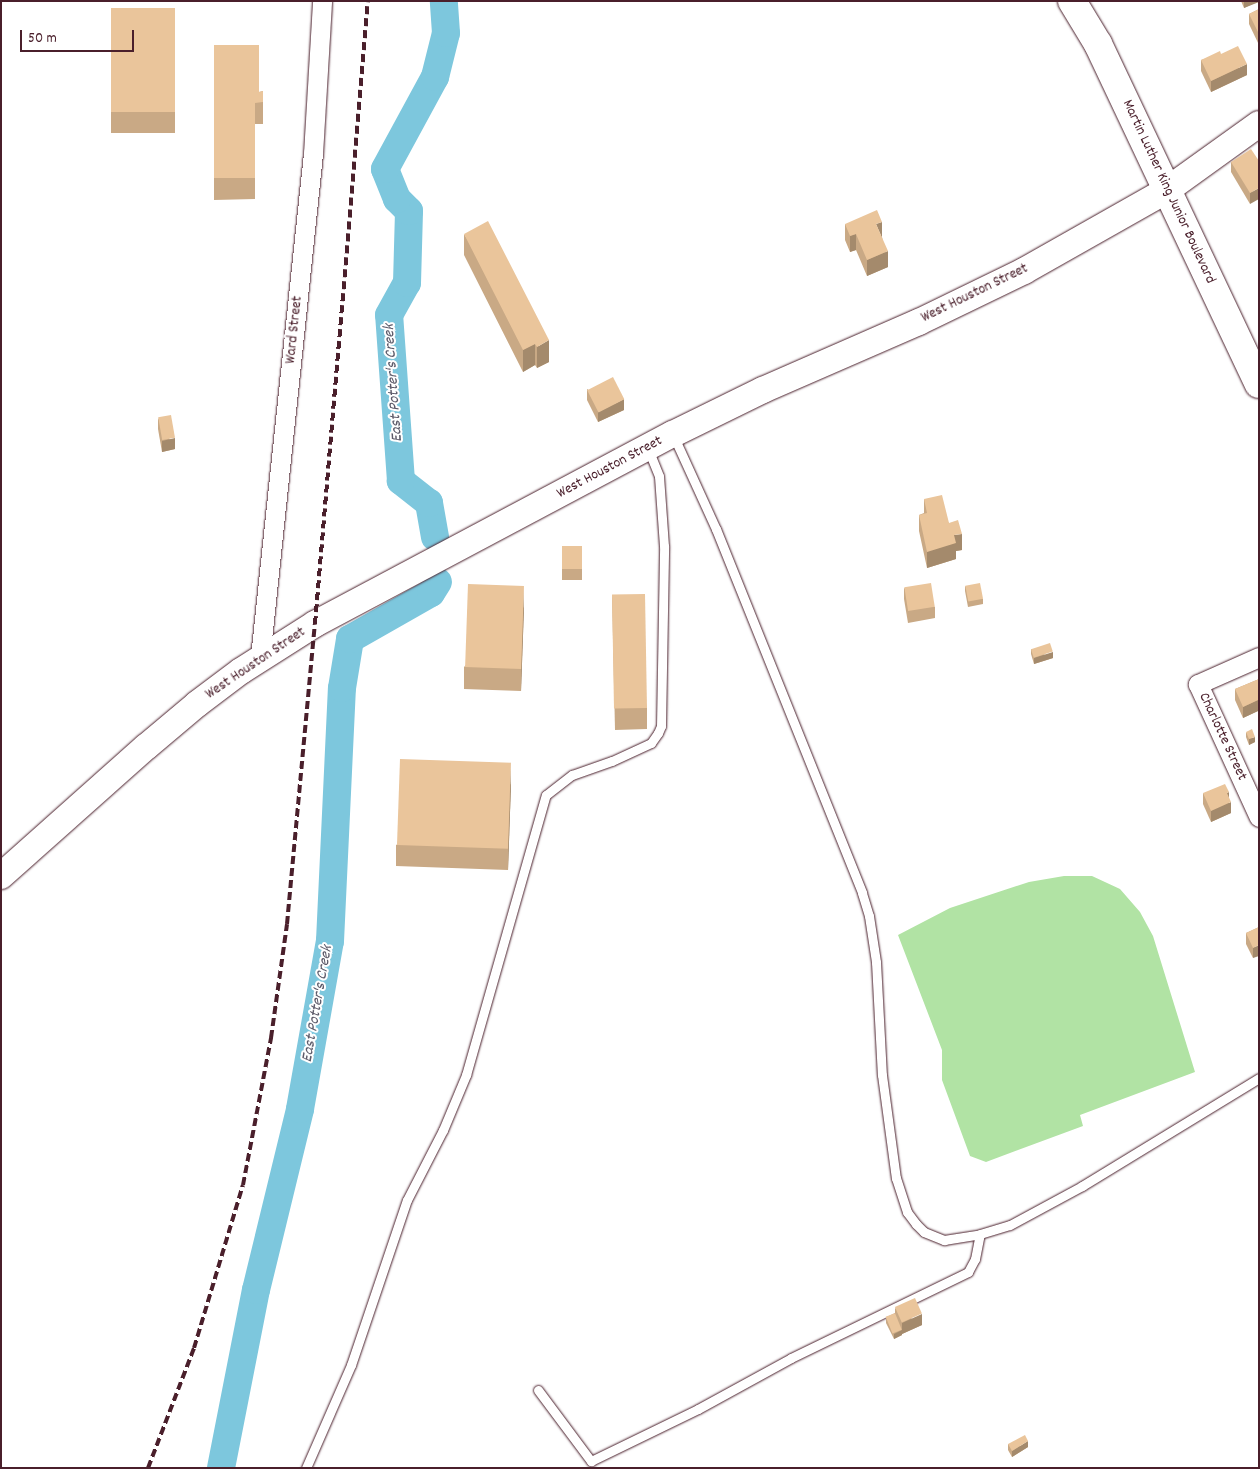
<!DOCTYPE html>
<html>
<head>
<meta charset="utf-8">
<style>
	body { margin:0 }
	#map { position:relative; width:1260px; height:1469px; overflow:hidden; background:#fff; font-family:Dekko,sans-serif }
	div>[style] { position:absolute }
	.green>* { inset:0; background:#b1e3a4 }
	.river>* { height:28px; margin:-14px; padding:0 14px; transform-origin:14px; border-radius:14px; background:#7dc7dd }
	.roads { filter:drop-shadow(0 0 1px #4a1f2b) drop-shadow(0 0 1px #4a1f2b) }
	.lane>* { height:9px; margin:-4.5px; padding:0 4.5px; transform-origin:4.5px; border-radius:4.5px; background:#fff }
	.street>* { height:19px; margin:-9.5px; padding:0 9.5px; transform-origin:9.5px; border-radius:9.5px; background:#fff }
	.secondary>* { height:26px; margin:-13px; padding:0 13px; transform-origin:13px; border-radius:13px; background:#fff }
	.primary>* { height:28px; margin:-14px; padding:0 14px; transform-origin:14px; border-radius:14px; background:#fff }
	.rail>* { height:4px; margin-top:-2px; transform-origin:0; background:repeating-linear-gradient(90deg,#4a1f2b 0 8px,transparent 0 12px) }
	.wall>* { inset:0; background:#c9a985; transform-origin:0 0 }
	.shaded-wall>* { inset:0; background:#a48a6c }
	.building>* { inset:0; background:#eac59b; transform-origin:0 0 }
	span { translate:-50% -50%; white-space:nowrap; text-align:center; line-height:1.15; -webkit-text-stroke:4px #fff; paint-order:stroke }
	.street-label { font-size:15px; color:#4a1f2b }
	.water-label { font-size:16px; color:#5c5a69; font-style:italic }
	.frame { position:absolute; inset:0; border:2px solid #4a1f2b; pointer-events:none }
	.scale { position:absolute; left:20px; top:30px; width:114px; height:22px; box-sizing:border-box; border:2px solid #4a1f2b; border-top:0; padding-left:6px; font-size:15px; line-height:18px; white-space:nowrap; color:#4a1f2b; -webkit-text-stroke:4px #fff; paint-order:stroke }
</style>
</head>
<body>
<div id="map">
	<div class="green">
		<i style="clip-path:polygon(1064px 876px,1092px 876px,1120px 889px,1140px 912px,1153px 936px,1195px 1072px,1080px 1115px,1083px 1126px,986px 1162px,970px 1156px,942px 1080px,942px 1050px,898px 935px,950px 908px,1029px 882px)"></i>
	</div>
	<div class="river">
		<i style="left:435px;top:537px;width:35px;rotate:-100deg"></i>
		<i style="left:429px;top:503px;width:36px;rotate:-142deg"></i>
		<i style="left:401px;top:481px;width:166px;rotate:-94.1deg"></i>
		<i style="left:389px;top:315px;width:37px;rotate:-61deg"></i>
		<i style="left:407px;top:283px;width:72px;rotate:-88.4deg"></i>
		<i style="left:409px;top:211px;width:17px;rotate:-135deg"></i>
		<i style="left:397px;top:199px;width:32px;rotate:-112deg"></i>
		<i style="left:385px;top:169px;width:105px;rotate:-61.5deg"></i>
		<i style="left:435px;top:77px;width:45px;rotate:-76deg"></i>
		<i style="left:446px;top:33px;width:32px;rotate:-94deg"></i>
		<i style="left:221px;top:1468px;width:181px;rotate:-78.9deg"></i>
		<i style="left:256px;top:1290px;width:186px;rotate:-76.3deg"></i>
		<i style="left:300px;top:1109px;width:171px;rotate:-79.9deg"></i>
		<i style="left:330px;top:941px;width:253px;rotate:-87.3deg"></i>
		<i style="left:342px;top:688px;width:50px;rotate:-80.7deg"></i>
		<i style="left:350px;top:639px;width:93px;rotate:-29.6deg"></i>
		<i style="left:431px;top:593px;width:13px;rotate:-58deg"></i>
	</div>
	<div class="roads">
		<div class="lane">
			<i style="left:674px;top:437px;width:101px;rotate:65.5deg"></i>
			<i style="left:716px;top:529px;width:392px;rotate:68.1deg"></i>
			<i style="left:862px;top:893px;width:24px;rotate:73deg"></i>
			<i style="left:869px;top:916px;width:47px;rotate:81.3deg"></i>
			<i style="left:876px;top:962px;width:113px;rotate:87deg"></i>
			<i style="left:882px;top:1075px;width:104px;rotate:82.3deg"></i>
			<i style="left:896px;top:1178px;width:36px;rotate:72deg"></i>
			<i style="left:907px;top:1212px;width:15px;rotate:53deg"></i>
			<i style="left:916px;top:1224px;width:11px;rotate:45deg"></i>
			<i style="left:924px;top:1232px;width:22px;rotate:22deg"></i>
			<i style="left:944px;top:1240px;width:36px;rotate:-9deg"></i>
			<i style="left:980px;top:1234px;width:31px;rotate:-17deg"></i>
			<i style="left:1010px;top:1225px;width:82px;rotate:-28.4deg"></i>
			<i style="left:1082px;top:1186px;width:207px;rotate:-31.4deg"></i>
			<i style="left:538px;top:1390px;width:89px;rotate:53.3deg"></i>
			<i style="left:591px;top:1461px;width:119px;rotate:-25.9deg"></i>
			<i style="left:698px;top:1409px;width:106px;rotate:-28.7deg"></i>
			<i style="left:791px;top:1358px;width:197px;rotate:-25.9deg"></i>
			<i style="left:968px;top:1272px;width:15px;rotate:-62deg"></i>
			<i style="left:975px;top:1259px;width:25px;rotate:-79deg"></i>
			<i style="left:306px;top:1468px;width:112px;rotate:-66.4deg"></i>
			<i style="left:351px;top:1365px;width:174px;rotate:-71.3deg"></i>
			<i style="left:407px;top:1200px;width:79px;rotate:-62.8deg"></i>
			<i style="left:443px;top:1130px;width:60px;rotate:-67.3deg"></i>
			<i style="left:466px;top:1075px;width:291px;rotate:-74.1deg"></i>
			<i style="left:546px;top:795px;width:33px;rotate:-38deg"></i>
			<i style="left:572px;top:775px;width:42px;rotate:-19.3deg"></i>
			<i style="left:612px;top:761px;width:43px;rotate:-24.8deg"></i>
			<i style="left:651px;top:743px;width:12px;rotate:-55deg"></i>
			<i style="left:658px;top:733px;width:8px;rotate:-67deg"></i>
			<i style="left:661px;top:726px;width:180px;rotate:-89deg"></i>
			<i style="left:664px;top:546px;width:70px;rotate:-94.1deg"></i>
			<i style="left:659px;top:476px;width:27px;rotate:-112deg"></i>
		</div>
		<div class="street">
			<i style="left:1259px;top:657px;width:67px;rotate:156.1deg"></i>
			<i style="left:1198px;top:684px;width:146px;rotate:65.4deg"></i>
			<i style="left:260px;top:658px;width:507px;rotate:-84deg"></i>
			<i style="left:313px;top:154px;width:153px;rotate:-86.6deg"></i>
		</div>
		<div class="secondary">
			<i style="left:1px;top:876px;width:194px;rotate:-41.7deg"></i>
			<i style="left:146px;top:747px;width:67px;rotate:-40.1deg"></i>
			<i style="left:197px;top:704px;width:55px;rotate:-36.9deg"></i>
			<i style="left:241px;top:671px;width:88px;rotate:-32.4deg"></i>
			<i style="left:315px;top:624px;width:405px;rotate:-28deg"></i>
			<i style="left:673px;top:434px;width:100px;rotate:-26.1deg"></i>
			<i style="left:763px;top:390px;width:170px;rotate:-23.6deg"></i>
			<i style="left:919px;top:322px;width:117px;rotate:-25.9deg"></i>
			<i style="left:1024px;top:271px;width:164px;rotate:-29.5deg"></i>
			<i style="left:1167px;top:190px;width:113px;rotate:-35.7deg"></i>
		</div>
		<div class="primary">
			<i style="left:1072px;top:1px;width:50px;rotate:58.8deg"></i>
			<i style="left:1098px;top:44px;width:376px;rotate:64.7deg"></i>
		</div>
	</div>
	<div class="rail">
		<i style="left:148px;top:1468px;width:129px;rotate:-69deg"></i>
		<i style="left:194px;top:1348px;width:170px;rotate:-73.3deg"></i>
		<i style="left:243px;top:1185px;width:150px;rotate:-79.2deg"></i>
		<i style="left:271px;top:1038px;width:115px;rotate:-82deg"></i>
		<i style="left:287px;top:924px;width:301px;rotate:-84.7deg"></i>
		<i style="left:315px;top:624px;width:625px;rotate:-85.14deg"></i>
	</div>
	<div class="wall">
		<i style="clip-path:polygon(1241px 1px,1259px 1px,1244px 8px)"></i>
		<i style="left:111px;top:8px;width:64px;height:125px"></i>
		<i style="clip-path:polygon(1259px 9px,1259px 45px,1249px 24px,1249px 14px)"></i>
		<i style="clip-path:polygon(214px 45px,259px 92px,263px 91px,263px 124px,255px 124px,255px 199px,214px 200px)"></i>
		<i style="clip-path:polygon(1221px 54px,1247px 75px,1211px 92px,1201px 71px,1201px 60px)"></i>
		<i style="clip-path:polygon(1259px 161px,1250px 204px,1231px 172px,1231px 162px)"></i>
		<i style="clip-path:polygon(845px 224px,882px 237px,888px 267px,867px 276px,856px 250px,850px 252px,845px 240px)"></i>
		<i style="clip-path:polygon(464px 234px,549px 362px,537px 368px,535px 365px,523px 372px,464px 255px)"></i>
		<i style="clip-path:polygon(587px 389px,624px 410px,598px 422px,587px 400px)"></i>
		<i style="clip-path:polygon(158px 418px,175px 449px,162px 452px,158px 429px)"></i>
		<i style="clip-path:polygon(924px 499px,949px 523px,962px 550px,956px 551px,956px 559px,927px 568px,919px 531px,919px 515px,924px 513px)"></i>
		<i style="left:562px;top:546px;width:20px;height:34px"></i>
		<i style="clip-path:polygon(965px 586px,983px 599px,983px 604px,968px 607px,965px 591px)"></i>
		<i style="clip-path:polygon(904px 588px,935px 607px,935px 618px,908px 623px,904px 599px)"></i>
		<i style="clip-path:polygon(612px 595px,647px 708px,647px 729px,615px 730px)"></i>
		<i style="clip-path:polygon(524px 607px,521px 691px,464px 689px,464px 667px)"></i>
		<i style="clip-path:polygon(1031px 649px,1053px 658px,1034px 664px,1031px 654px)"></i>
		<i style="clip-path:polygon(1259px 679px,1259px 713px,1258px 711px,1243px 718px,1235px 700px,1235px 689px)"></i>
		<i style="clip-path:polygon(1246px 732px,1255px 742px,1249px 745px,1246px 737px)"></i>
		<i style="clip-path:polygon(511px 784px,508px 870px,396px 866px,396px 845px)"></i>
		<i style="clip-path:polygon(1203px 793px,1231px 813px,1211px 822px,1203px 804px)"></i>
		<i style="clip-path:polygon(1259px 927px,1253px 958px,1246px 944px,1246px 933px)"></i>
		<i style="clip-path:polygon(895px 1308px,922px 1325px,902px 1334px,902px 1335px,894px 1339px,886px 1323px,886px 1317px,895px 1315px)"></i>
		<i style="clip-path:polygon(1008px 1444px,1028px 1447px,1012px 1457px,1008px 1450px)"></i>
	</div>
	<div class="shaded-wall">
		<i style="clip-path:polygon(1244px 1px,1259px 1px,1259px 2px,1244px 8px)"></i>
		<i style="clip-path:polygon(1247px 64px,1247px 75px,1211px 92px,1211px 81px)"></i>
		<i style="clip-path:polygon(1259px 188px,1259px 199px,1250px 204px,1250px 193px)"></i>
		<i style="clip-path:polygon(882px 222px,882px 238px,876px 224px)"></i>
		<i style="clip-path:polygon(856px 234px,856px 250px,850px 252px,850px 236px)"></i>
		<i style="clip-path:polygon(888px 251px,888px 267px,867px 276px,867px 260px)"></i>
		<i style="clip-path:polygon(549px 340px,549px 362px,537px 368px,537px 347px)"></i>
		<i style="clip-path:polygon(535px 344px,535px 365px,523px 372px,523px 350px)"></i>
		<i style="clip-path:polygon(624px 399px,624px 410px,598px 422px,598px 412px)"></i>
		<i style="clip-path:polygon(175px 438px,175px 449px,162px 452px,162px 441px)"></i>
		<i style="clip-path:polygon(962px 534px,962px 550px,956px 551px,956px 559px,927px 568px,927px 552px,954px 535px)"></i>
		<i style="clip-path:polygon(524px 586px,524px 607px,521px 691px,521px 670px)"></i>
		<i style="clip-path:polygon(1053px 652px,1053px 658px,1034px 664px,1034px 658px)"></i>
		<i style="clip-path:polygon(1258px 700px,1258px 711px,1243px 718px,1243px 707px)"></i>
		<i style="clip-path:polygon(1255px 737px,1255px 742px,1249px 745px,1249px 739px)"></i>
		<i style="clip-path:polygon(511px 762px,511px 784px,508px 870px,508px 849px)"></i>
		<i style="clip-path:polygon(1229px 792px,1229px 803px,1231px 802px,1231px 813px,1211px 822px,1211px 811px,1227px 793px)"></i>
		<i style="clip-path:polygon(1259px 945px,1259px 956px,1253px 958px,1253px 948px)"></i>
		<i style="clip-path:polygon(922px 1314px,922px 1325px,902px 1334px,902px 1323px)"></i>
		<i style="clip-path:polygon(902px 1330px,902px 1335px,894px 1339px,894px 1334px)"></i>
		<i style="clip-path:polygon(1028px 1441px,1028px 1447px,1012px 1457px,1012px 1451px)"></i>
	</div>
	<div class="building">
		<i style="left:111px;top:8px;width:64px;height:104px"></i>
		<i style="clip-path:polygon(1259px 9px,1259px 34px,1249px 14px)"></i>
		<i style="clip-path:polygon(214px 45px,259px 45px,259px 92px,263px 91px,263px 102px,255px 103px,255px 178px,214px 178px)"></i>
		<i style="clip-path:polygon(1238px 46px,1247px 64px,1211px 81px,1201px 60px,1220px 51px,1221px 54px)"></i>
		<i style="clip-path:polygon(1251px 149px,1259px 161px,1259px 188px,1250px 193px,1231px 162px)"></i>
		<i style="clip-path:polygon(877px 210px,882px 222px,876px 224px,888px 251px,867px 260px,856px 234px,850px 236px,845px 224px)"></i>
		<i style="clip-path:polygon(488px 221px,549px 340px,537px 347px,535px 344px,523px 350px,464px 234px)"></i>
		<i style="left:613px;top:377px;width:25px;height:29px;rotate:63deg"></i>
		<i style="left:171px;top:415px;width:23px;height:13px;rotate:80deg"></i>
		<i style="clip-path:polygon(942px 495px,949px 523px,958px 520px,962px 534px,954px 535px,956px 543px,927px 552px,919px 515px,927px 513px,924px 499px)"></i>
		<i style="left:562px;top:546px;width:20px;height:23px"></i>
		<i style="left:931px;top:583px;width:24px;height:27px;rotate:81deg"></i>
		<i style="left:980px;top:583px;width:16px;height:15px;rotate:79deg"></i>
		<i style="left:468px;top:584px;width:56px;height:83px;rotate:2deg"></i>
		<i style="left:645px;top:594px;width:114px;height:33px;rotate:89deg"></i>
		<i style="left:1050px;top:643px;width:9px;height:20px;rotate:72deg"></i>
		<i style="clip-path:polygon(1259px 679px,1259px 702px,1258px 700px,1243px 707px,1235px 689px)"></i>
		<i style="clip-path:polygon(1252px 729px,1255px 737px,1249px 739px,1246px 732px)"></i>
		<i style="left:400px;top:759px;width:111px;height:86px;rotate:2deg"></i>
		<i style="clip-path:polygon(1225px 784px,1229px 792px,1227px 793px,1231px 802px,1211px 811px,1203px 793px)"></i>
		<i style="clip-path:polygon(1259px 927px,1259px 945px,1253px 948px,1246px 933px)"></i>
		<i style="left:915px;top:1298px;width:17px;height:22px;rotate:66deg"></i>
		<i style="left:895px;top:1313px;width:18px;height:10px;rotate:68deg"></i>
		<i style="clip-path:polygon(1025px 1435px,1028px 1441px,1012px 1451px,1008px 1444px)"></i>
	</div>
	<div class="street-label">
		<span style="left:1168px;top:192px;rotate:65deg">Martin Luther King Junior Boulevard</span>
		<span style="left:975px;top:294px;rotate:-26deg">West Houston Street</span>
		<span style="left:295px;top:330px;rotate:-84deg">Ward Street</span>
		<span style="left:610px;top:468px;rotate:-28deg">West Houston Street</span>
		<span style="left:256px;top:664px;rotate:-34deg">West Houston Street</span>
		<span style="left:1222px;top:737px;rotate:65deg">Charlotte Street</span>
	</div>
	<div class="water-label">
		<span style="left:394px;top:383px;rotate:-94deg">East Potter's Creek</span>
		<span style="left:318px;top:1004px;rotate:-80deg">East Potter's Creek</span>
	</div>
	<div class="frame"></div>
	<div class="scale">50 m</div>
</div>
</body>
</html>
